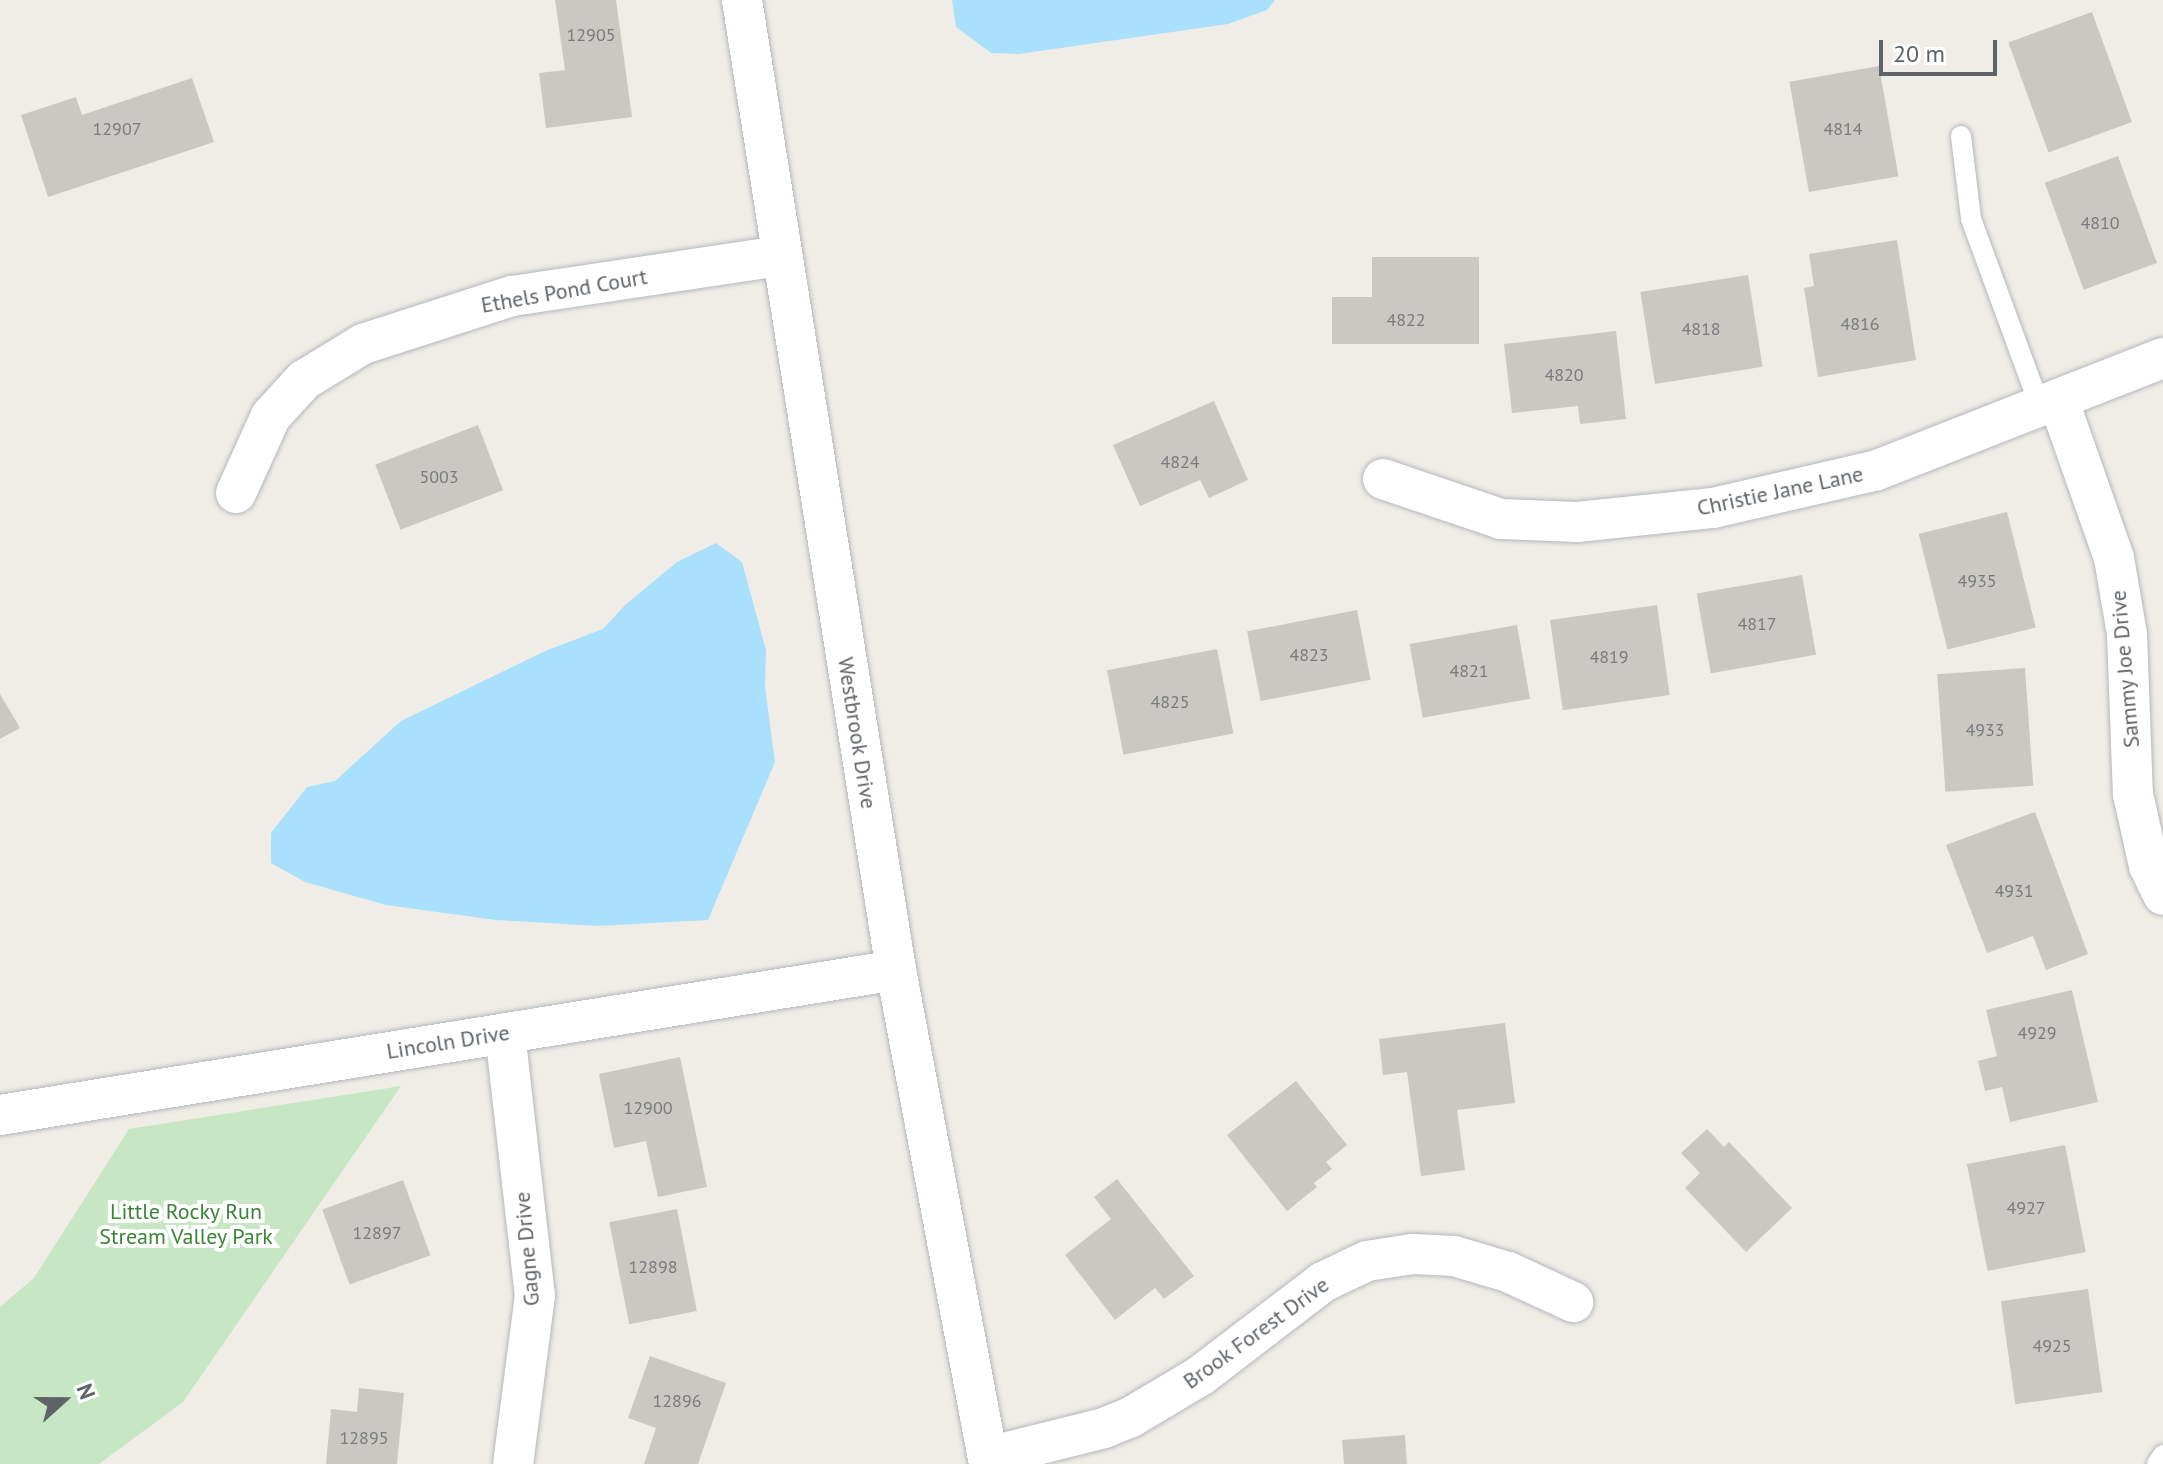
<!DOCTYPE html>
<html>
<head>
<meta charset="utf-8">
<style>
	body { margin:0 }
	#map { position:relative; width:2163px; height:1464px; overflow:hidden; background:#f0ede7; font-family:"PT Sans",sans-serif }
	div>[style] { position:absolute }
	.green>* { inset:0; background:#c7e7c4 }
	.water>* { inset:0; background:#a9e0fd }
	.building>* { inset:0; background:#cbc8c3; transform-origin:0 0 }
	.roads { filter:drop-shadow(0 0 2px #b4b7bb) drop-shadow(0 0 2px #b4b7bb) }
	.service>* { height:20px; margin:-10px; padding:0 10px; transform-origin:10px; border-radius:10px; background:#fff }
	.minor>* { height:40px; margin:-20px; padding:0 20px; transform-origin:20px; border-radius:20px; background:#fff }
	span { translate:-50% -50%; white-space:nowrap; text-align:center; line-height:1.15; -webkit-text-stroke:8px #fff; paint-order:stroke }
	.number-label { font-size:18px; color:#797c7e }
	.number-label span { -webkit-text-stroke-width:0 }
	.street-label { font-size:22px; color:#5e6367 }
	.park-label { font-size:22px; color:#3a8537 }
	.north { position:absolute; left:24px; top:1360px; width:80px; height:80px; -webkit-text-stroke:6px #fff; paint-order:stroke; rotate:69deg; font-size:22px; font-weight:700; line-height:32px; text-align:center; color:#5e6367 }
	.north::after { content:''; display:block; margin:auto; width:28px; height:36px; background:#5e6367; clip-path:polygon(50% 0,100% 100%,50% 72%,0 100%) }
	.scale { position:absolute; left:1879px; top:40px; width:118px; height:36px; box-sizing:border-box; border:4px solid #5e6367; border-top:0; padding-left:10px; font-size:24px; line-height:28px; white-space:nowrap; color:#5e6367; -webkit-text-stroke:6px #fff; paint-order:stroke }
</style>
</head>
<body>
<div id="map">
	<div class="green">
		<i style="clip-path:polygon(401px 1086px,183px 1402px,99px 1464px,0 1464px,0 1307px,34px 1278px,129px 1129px)"></i>
	</div>
	<div class="water">
		<i style="clip-path:polygon(952px 0,1275px 0,1267px 10px,1228px 24px,1019px 54px,991px 53px,956px 27px)"></i>
		<i style="clip-path:polygon(716px 543px,742px 562px,766px 650px,765px 687px,775px 762px,708px 920px,599px 926px,496px 920px,386px 905px,305px 882px,271px 863px,271px 833px,307px 787px,335px 781px,401px 721px,545px 651px,603px 629px,625px 605px,677px 562px)"></i>
	</div>
	<div class="building">
		<i style="clip-path:polygon(555px 0,616px 0,632px 117px,546px 128px,539px 73px,565px 70px)"></i>
		<i style="left:2092px;top:12px;width:117px;height:89px;rotate:70deg"></i>
		<i style="left:1879px;top:66px;width:112px;height:91px;rotate:80deg"></i>
		<i style="clip-path:polygon(192px 78px,214px 142px,48px 197px,21px 115px,76px 97px,82px 115px)"></i>
		<i style="left:2118px;top:156px;width:114px;height:78px;rotate:70deg"></i>
		<i style="clip-path:polygon(1897px 240px,1916px 360px,1818px 377px,1804px 288px,1814px 286px,1809px 254px)"></i>
		<i style="clip-path:polygon(1372px 257px,1479px 257px,1479px 344px,1332px 344px,1332px 297px,1372px 297px)"></i>
		<i style="left:1748px;top:275px;width:93px;height:109px;rotate:81deg"></i>
		<i style="clip-path:polygon(1616px 331px,1626px 419px,1580px 424px,1578px 406px,1512px 413px,1504px 344px)"></i>
		<i style="clip-path:polygon(1214px 401px,1248px 480px,1209px 498px,1200px 480px,1140px 506px,1113px 445px)"></i>
		<i style="left:478px;top:425px;width:70px;height:110px;rotate:69deg"></i>
		<i style="left:2007px;top:512px;width:119px;height:91px;rotate:76deg"></i>
		<i style="left:1802px;top:575px;width:81px;height:107px;rotate:80deg"></i>
		<i style="left:1657px;top:605px;width:91px;height:108px;rotate:82deg"></i>
		<i style="left:1357px;top:610px;width:71px;height:112px;rotate:79deg"></i>
		<i style="left:1517px;top:625px;width:75px;height:109px;rotate:80deg"></i>
		<i style="left:1217px;top:649px;width:86px;height:112px;rotate:79deg"></i>
		<i style="left:2025px;top:668px;width:118px;height:88px;rotate:86deg"></i>
		<i style="clip-path:polygon(0 694px,20px 728px,0 739px)"></i>
		<i style="clip-path:polygon(2035px 812px,2088px 954px,2046px 970px,2033px 936px,1987px 953px,1946px 845px)"></i>
		<i style="clip-path:polygon(2072px 990px,2098px 1102px,2010px 1122px,2002px 1087px,1985px 1091px,1978px 1061px,1997px 1056px,1986px 1010px)"></i>
		<i style="clip-path:polygon(1505px 1023px,1515px 1103px,1457px 1110px,1465px 1170px,1421px 1176px,1407px 1072px,1383px 1075px,1379px 1039px)"></i>
		<i style="clip-path:polygon(680px 1057px,707px 1187px,658px 1197px,646px 1141px,614px 1148px,599px 1074px)"></i>
		<i style="clip-path:polygon(1296px 1081px,1347px 1145px,1326px 1162px,1332px 1169px,1314px 1183px,1317px 1187px,1287px 1211px,1227px 1135px)"></i>
		<i style="clip-path:polygon(1707px 1129px,1724px 1147px,1729px 1142px,1792px 1208px,1746px 1252px,1685px 1188px,1700px 1173px,1681px 1153px)"></i>
		<i style="left:2065px;top:1145px;width:109px;height:100px;rotate:79deg"></i>
		<i style="clip-path:polygon(1117px 1179px,1194px 1276px,1164px 1299px,1155px 1288px,1115px 1320px,1065px 1255px,1111px 1219px,1094px 1197px)"></i>
		<i style="left:403px;top:1180px;width:80px;height:86px;rotate:70deg"></i>
		<i style="left:677px;top:1209px;width:104px;height:69px;rotate:79deg"></i>
		<i style="left:2088px;top:1289px;width:104px;height:88px;rotate:82deg"></i>
		<i style="clip-path:polygon(650px 1356px,726px 1383px,698px 1464px,644px 1464px,656px 1428px,628px 1418px)"></i>
		<i style="clip-path:polygon(359px 1388px,404px 1393px,397px 1464px,326px 1464px,331px 1409px,357px 1412px)"></i>
		<i style="clip-path:polygon(1405px 1435px,1407px 1464px,1344px 1464px,1342px 1440px)"></i>
	</div>
	<div class="roads">
		<div class="service">
			<i style="left:1961px;top:136px;width:84px;rotate:83.1deg"></i>
			<i style="left:1971px;top:219px;width:200px;rotate:69.8deg"></i>
			<i style="left:2157px;top:1464px;width:11px;rotate:-56deg"></i>
		</div>
		<div class="minor">
			<i style="left:742px;top:0;width:982px;rotate:80.98deg"></i>
			<i style="left:896px;top:970px;width:503px;rotate:79.34deg"></i>
			<i style="left:2058px;top:399px;width:169px;rotate:70.6deg"></i>
			<i style="left:2114px;top:558px;width:77px;rotate:80.3deg"></i>
			<i style="left:2127px;top:634px;width:160px;rotate:87.9deg"></i>
			<i style="left:2133px;top:794px;width:74px;rotate:77.5deg"></i>
			<i style="left:2149px;top:866px;width:32px;rotate:64deg"></i>
			<i style="left:1383px;top:479px;width:125px;rotate:18.7deg"></i>
			<i style="left:1501px;top:519px;width:76px;rotate:2.3deg"></i>
			<i style="left:1577px;top:522px;width:137px;rotate:-5.9deg"></i>
			<i style="left:1713px;top:508px;width:168px;rotate:-13deg"></i>
			<i style="left:1877px;top:470px;width:307px;rotate:-21.4deg"></i>
			<i style="left:236px;top:493px;width:85px;rotate:-65.6deg"></i>
			<i style="left:271px;top:416px;width:49px;rotate:-47.5deg"></i>
			<i style="left:304px;top:380px;width:69px;rotate:-31.4deg"></i>
			<i style="left:363px;top:344px;width:157px;rotate:-17.9deg"></i>
			<i style="left:512px;top:296px;width:271px;rotate:-8.5deg"></i>
			<i style="left:505px;top:1033px;width:264px;rotate:83.5deg"></i>
			<i style="left:535px;top:1295px;width:170px;rotate:97.4deg"></i>
			<i style="left:0;top:1115px;width:908px;rotate:-9.19deg"></i>
			<i style="left:988px;top:1457px;width:120px;rotate:-14deg"></i>
			<i style="left:1104px;top:1428px;width:29px;rotate:-22deg"></i>
			<i style="left:1131px;top:1417px;width:80px;rotate:-30.7deg"></i>
			<i style="left:1200px;top:1376px;width:155px;rotate:-37.4deg"></i>
			<i style="left:1323px;top:1282px;width:49px;rotate:-25.5deg"></i>
			<i style="left:1367px;top:1261px;width:47px;rotate:-8.7deg"></i>
			<i style="left:1413px;top:1254px;width:41px;rotate:2.8deg"></i>
			<i style="left:1454px;top:1256px;width:56px;rotate:16.5deg"></i>
			<i style="left:1508px;top:1272px;width:72px;rotate:24.8deg"></i>
		</div>
	</div>
	<div class="number-label">
		<span style="left:591px;top:35px">12905</span>
		<span style="left:117px;top:129px">12907</span>
		<span style="left:1843px;top:129px">4814</span>
		<span style="left:2100px;top:223px">4810</span>
		<span style="left:1406px;top:320px">4822</span>
		<span style="left:1860px;top:324px">4816</span>
		<span style="left:1701px;top:329px">4818</span>
		<span style="left:1564px;top:375px">4820</span>
		<span style="left:1180px;top:462px">4824</span>
		<span style="left:439px;top:477px">5003</span>
		<span style="left:1977px;top:581px">4935</span>
		<span style="left:1757px;top:624px">4817</span>
		<span style="left:1309px;top:655px">4823</span>
		<span style="left:1609px;top:657px">4819</span>
		<span style="left:1469px;top:671px">4821</span>
		<span style="left:1170px;top:702px">4825</span>
		<span style="left:1985px;top:730px">4933</span>
		<span style="left:2014px;top:891px">4931</span>
		<span style="left:2037px;top:1033px">4929</span>
		<span style="left:648px;top:1108px">12900</span>
		<span style="left:2026px;top:1208px">4927</span>
		<span style="left:377px;top:1233px">12897</span>
		<span style="left:653px;top:1267px">12898</span>
		<span style="left:2052px;top:1346px">4925</span>
		<span style="left:677px;top:1401px">12896</span>
		<span style="left:364px;top:1438px">12895</span>
	</div>
	<div class="street-label">
		<span style="left:564px;top:291px;rotate:-10deg">Ethels Pond Court</span>
		<span style="left:1780px;top:491px;rotate:-12deg">Christie Jane Lane</span>
		<span style="left:2125px;top:669px;rotate:-95deg">Sammy Joe Drive</span>
		<span style="left:857px;top:733px;rotate:81deg">Westbrook Drive</span>
		<span style="left:448px;top:1042px;rotate:-9deg">Lincoln Drive</span>
		<span style="left:527px;top:1249px;rotate:-95deg">Gagne Drive</span>
		<span style="left:1256px;top:1333px;rotate:-36deg">Brook Forest Drive</span>
	</div>
	<div class="park-label">
		<span style="left:186px;top:1224px">Little Rocky Run<br>Stream Valley Park</span>
	</div>
	<div class="north">N</div>
	<div class="scale">20 m</div>
</div>
</body>
</html>
